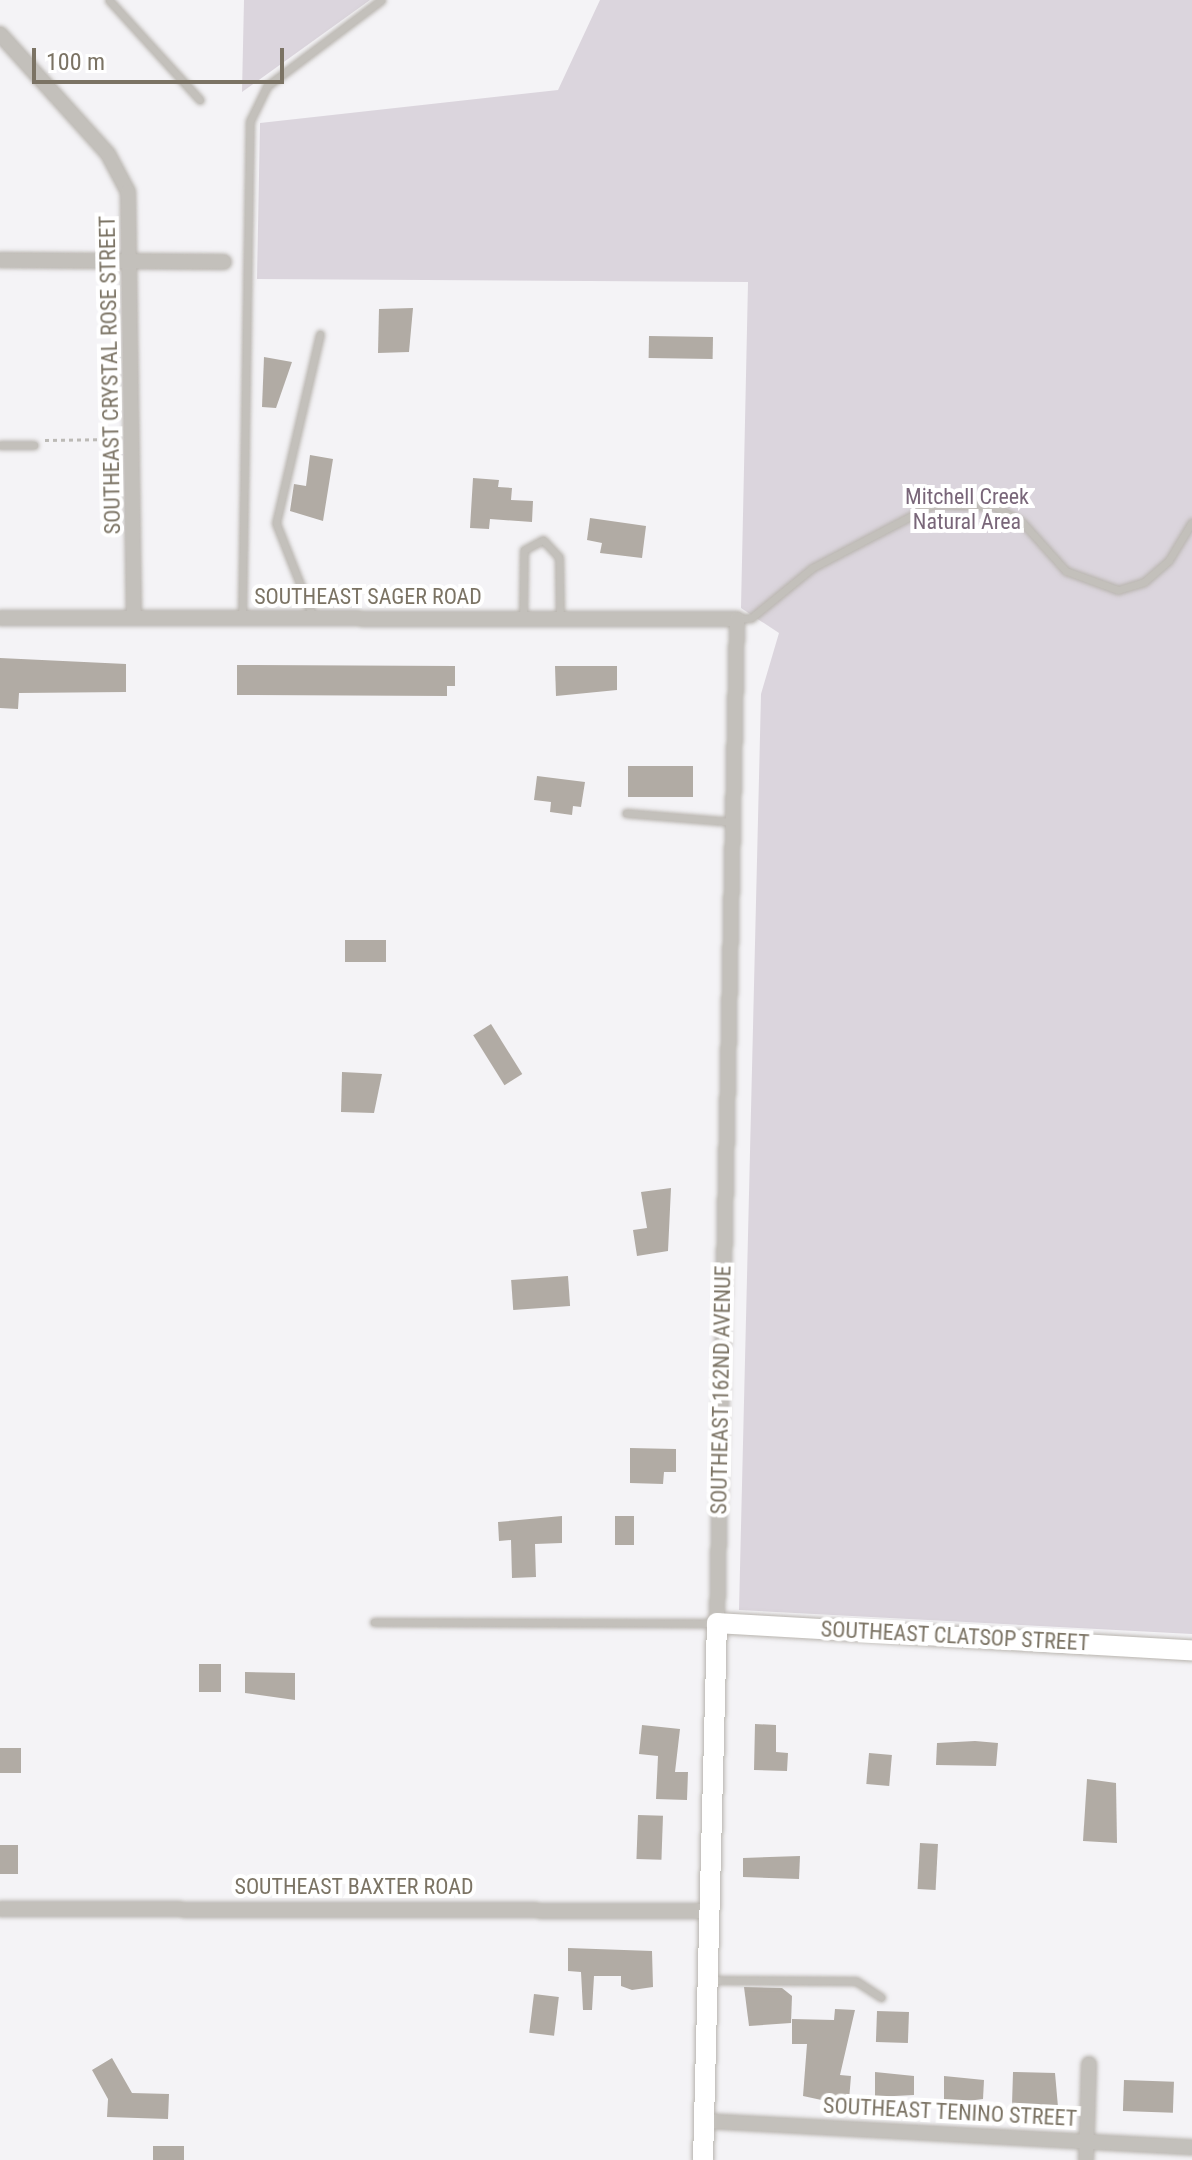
<!DOCTYPE html>
<html>
<head>
<meta charset="utf-8">
<style>
	body { margin:0 }
	#map { position:relative; width:1192px; height:2160px; overflow:hidden; background:#f4f3f6; font-family:"Roboto Condensed",sans-serif }
	div>[style] { position:absolute }
	.green>* { inset:0; background:#dbd5dd }
	.building>* { inset:0; background:#b1aba4; transform-origin:0 0 }
	.path>* { height:3px; margin-top:-1.5px; transform-origin:0; background:repeating-linear-gradient(90deg,#bcbab6 0 4px,transparent 0 8px) }
	.roads { filter:drop-shadow(0 0 2px #b8b4ae) drop-shadow(0 0 2px #b8b4ae) }
	.lane>* { height:7px; margin:-3.5px; padding:0 3.5px; transform-origin:3.5px; border-radius:3.5px; background:#c3c0bb }
	.street>* { height:14px; margin:-7px; padding:0 7px; transform-origin:7px; border-radius:7px; background:#c3c0bb }
	.secondary>* { height:20px; margin:-10px; padding:0 10px; transform-origin:10px; border-radius:10px; background:#fff }
	span { translate:-50% -50%; white-space:nowrap; text-align:center; line-height:1.15; -webkit-text-stroke:8px #fff; paint-order:stroke }
	.street-label { font-size:22px; color:#7b7364 }
	.park-label { font-size:22px; color:#796679 }
	.scale { position:absolute; left:32px; top:48px; width:252px; height:36px; box-sizing:border-box; border:4px solid #7b7364; border-top:0; padding-left:10px; font-size:24px; line-height:28px; white-space:nowrap; color:#7b7364; -webkit-text-stroke:6px #fff; paint-order:stroke }
</style>
</head>
<body>
<div id="map">
	<div class="green">
		<i style="clip-path:polygon(244px 0,370px 0,242px 92px)"></i>
		<i style="clip-path:polygon(600px 0,1192px 0,1192px 1634px,739px 1610px,761px 694px,779px 633px,741px 608px,748px 282px,257px 279px,260px 123px,558px 90px)"></i>
	</div>
	<div class="building">
		<i style="clip-path:polygon(413px 308px,409px 352px,378px 353px,379px 309px)"></i>
		<i style="left:649px;top:336px;width:64px;height:22px;rotate:1deg"></i>
		<i style="clip-path:polygon(264px 357px,292px 362px,276px 408px,262px 407px)"></i>
		<i style="clip-path:polygon(310px 455px,333px 459px,323px 521px,290px 511px,294px 484px,306px 486px)"></i>
		<i style="clip-path:polygon(473px 478px,499px 480px,498px 487px,512px 488px,511px 500px,533px 501px,532px 522px,490px 519px,489px 529px,470px 528px)"></i>
		<i style="clip-path:polygon(590px 518px,646px 526px,642px 558px,600px 553px,602px 543px,587px 540px)"></i>
		<i style="clip-path:polygon(0 658px,126px 664px,126px 692px,19px 693px,18px 709px,0 708px)"></i>
		<i style="clip-path:polygon(237px 665px,455px 666px,455px 686px,447px 686px,447px 696px,237px 695px)"></i>
		<i style="clip-path:polygon(555px 666px,617px 666px,617px 690px,556px 696px)"></i>
		<i style="left:628px;top:766px;width:65px;height:31px"></i>
		<i style="clip-path:polygon(537px 776px,585px 782px,581px 807px,573px 806px,572px 815px,550px 812px,551px 802px,534px 800px)"></i>
		<i style="left:345px;top:940px;width:41px;height:22px"></i>
		<i style="left:491px;top:1024px;width:59px;height:21px;rotate:58deg"></i>
		<i style="clip-path:polygon(342px 1072px,382px 1074px,374px 1113px,341px 1112px)"></i>
		<i style="clip-path:polygon(671px 1188px,668px 1251px,637px 1256px,633px 1230px,647px 1228px,641px 1192px)"></i>
		<i style="left:568px;top:1276px;width:30px;height:57px;rotate:86deg"></i>
		<i style="clip-path:polygon(630px 1448px,676px 1449px,676px 1472px,664px 1472px,663px 1484px,630px 1483px)"></i>
		<i style="clip-path:polygon(562px 1516px,562px 1543px,535px 1544px,536px 1577px,512px 1578px,511px 1540px,499px 1541px,498px 1522px)"></i>
		<i style="left:615px;top:1516px;width:19px;height:29px"></i>
		<i style="left:199px;top:1664px;width:22px;height:28px"></i>
		<i style="clip-path:polygon(245px 1672px,295px 1673px,295px 1700px,245px 1693px)"></i>
		<i style="clip-path:polygon(755px 1724px,776px 1725px,776px 1752px,788px 1753px,787px 1771px,754px 1770px)"></i>
		<i style="clip-path:polygon(642px 1725px,680px 1729px,675px 1772px,688px 1772px,687px 1800px,656px 1799px,658px 1756px,639px 1754px)"></i>
		<i style="clip-path:polygon(975px 1741px,998px 1743px,996px 1766px,936px 1765px,937px 1743px)"></i>
		<i style="left:0;top:1748px;width:21px;height:25px"></i>
		<i style="left:869px;top:1753px;width:23px;height:31px;rotate:5deg"></i>
		<i style="clip-path:polygon(1087px 1779px,1116px 1783px,1117px 1843px,1083px 1841px)"></i>
		<i style="left:638px;top:1815px;width:25px;height:44px;rotate:2deg"></i>
		<i style="left:920px;top:1843px;width:18px;height:46px;rotate:3deg"></i>
		<i style="left:0;top:1845px;width:18px;height:29px"></i>
		<i style="clip-path:polygon(800px 1856px,799px 1879px,743px 1877px,743px 1858px)"></i>
		<i style="clip-path:polygon(568px 1948px,652px 1951px,653px 1987px,632px 1990px,621px 1986px,621px 1976px,594px 1976px,592px 2010px,583px 2010px,581px 1972px,568px 1971px)"></i>
		<i style="clip-path:polygon(744px 1987px,782px 1988px,792px 1996px,791px 2023px,749px 2026px)"></i>
		<i style="left:534px;top:1994px;width:25px;height:39px;rotate:7deg"></i>
		<i style="clip-path:polygon(835px 2009px,855px 2010px,840px 2075px,851px 2076px,849px 2100px,840px 2104px,803px 2096px,807px 2044px,792px 2044px,792px 2019px,834px 2020px)"></i>
		<i style="left:877px;top:2011px;width:32px;height:31px;rotate:2deg"></i>
		<i style="clip-path:polygon(112px 2058px,132px 2093px,169px 2094px,168px 2119px,107px 2117px,108px 2099px,92px 2070px)"></i>
		<i style="clip-path:polygon(875px 2072px,914px 2076px,914px 2095px,875px 2097px)"></i>
		<i style="clip-path:polygon(1013px 2072px,1055px 2073px,1058px 2107px,1012px 2104px)"></i>
		<i style="clip-path:polygon(944px 2076px,984px 2080px,983px 2099px,944px 2104px)"></i>
		<i style="left:1124px;top:2080px;width:50px;height:31px;rotate:2deg"></i>
		<i style="left:153px;top:2146px;width:31px;height:14px"></i>
	</div>
	<div class="path">
		<i style="left:45px;top:440px;width:72px;rotate:-0.8deg"></i>
	</div>
	<div class="roads">
		<div class="lane">
			<i style="left:109px;top:0;width:135px;rotate:47.7deg"></i>
			<i style="left:0;top:445px;width:34px"></i>
			<i style="left:313px;top:617px;width:101px;rotate:-111.5deg"></i>
			<i style="left:276px;top:523px;width:194px;rotate:-76.9deg"></i>
			<i style="left:242px;top:619px;width:498px;rotate:-89.1deg"></i>
			<i style="left:250px;top:121px;width:39px;rotate:-64deg"></i>
			<i style="left:267px;top:86px;width:143px;rotate:-37deg"></i>
			<i style="left:737px;top:619px;width:14px;rotate:-4deg"></i>
			<i style="left:751px;top:618px;width:79px;rotate:-39.3deg"></i>
			<i style="left:812px;top:568px;width:138px;rotate:-27.7deg"></i>
			<i style="left:934px;top:504px;width:60px;rotate:1.9deg"></i>
			<i style="left:994px;top:506px;width:32px;rotate:30deg"></i>
			<i style="left:1022px;top:522px;width:66px;rotate:48.1deg"></i>
			<i style="left:1066px;top:571px;width:55px;rotate:20.1deg"></i>
			<i style="left:1118px;top:590px;width:27px;rotate:-17deg"></i>
			<i style="left:1144px;top:582px;width:33px;rotate:-41deg"></i>
			<i style="left:1169px;top:560px;width:44px;rotate:-58.8deg"></i>
			<i style="left:523px;top:620px;width:70px;rotate:-89.2deg"></i>
			<i style="left:524px;top:550px;width:21px;rotate:-28deg"></i>
			<i style="left:543px;top:540px;width:23px;rotate:47deg"></i>
			<i style="left:559px;top:557px;width:61px;rotate:89.1deg"></i>
			<i style="left:626px;top:813px;width:107px;rotate:4.8deg"></i>
			<i style="left:374px;top:1622px;width:341px;rotate:0.2deg"></i>
			<i style="left:710px;top:1980px;width:146px;rotate:0.4deg"></i>
			<i style="left:856px;top:1981px;width:30px;rotate:33deg"></i>
		</div>
		<div class="street">
			<i style="left:0;top:34px;width:161px;rotate:48deg"></i>
			<i style="left:108px;top:154px;width:43px;rotate:62.2deg"></i>
			<i style="left:128px;top:192px;width:426px;rotate:89.2deg"></i>
			<i style="left:0;top:260px;width:224px;rotate:0.5deg"></i>
			<i style="left:0;top:618px;width:737px;rotate:0.08deg"></i>
			<i style="left:737px;top:619px;width:1004px;rotate:91.14deg"></i>
			<i style="left:0;top:1909px;width:709px;rotate:0.16deg"></i>
			<i style="left:705px;top:2121px;width:488px;rotate:3.1deg"></i>
			<i style="left:1086px;top:2160px;width:96px;rotate:-88.2deg"></i>
		</div>
		<div class="secondary">
			<i style="left:703px;top:2160px;width:537px;rotate:-88.51deg"></i>
			<i style="left:717px;top:1623px;width:476px;rotate:3.3deg"></i>
		</div>
	</div>
	<div class="street-label">
		<span style="left:110px;top:375px;rotate:-91deg">SOUTHEAST CRYSTAL ROSE STREET</span>
		<span style="left:368px;top:597px">SOUTHEAST SAGER ROAD</span>
		<span style="left:721px;top:1390px;rotate:-89deg">SOUTHEAST 162ND AVENUE</span>
		<span style="left:955px;top:1636px;rotate:3deg">SOUTHEAST CLATSOP STREET</span>
		<span style="left:354px;top:1887px">SOUTHEAST BAXTER ROAD</span>
		<span style="left:950px;top:2112px;rotate:3deg">SOUTHEAST TENINO STREET</span>
	</div>
	<div class="park-label">
		<span style="left:967px;top:509px">Mitchell Creek<br>Natural Area</span>
	</div>
	<div class="scale">100 m</div>
</div>
</body>
</html>
